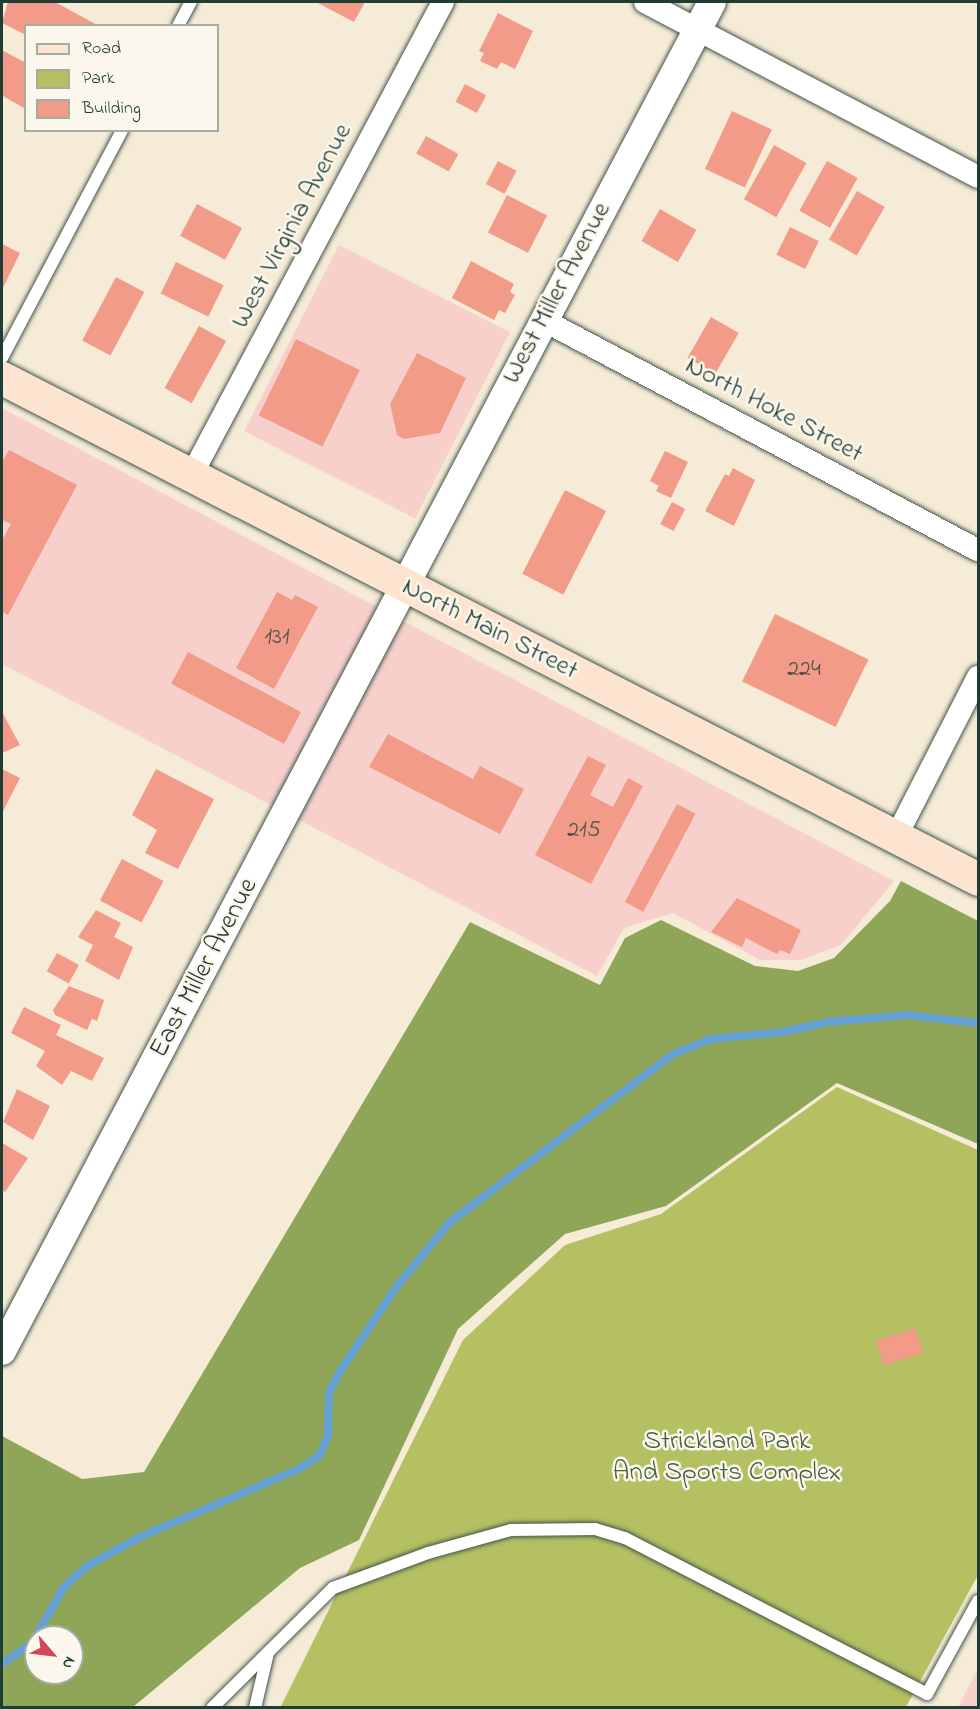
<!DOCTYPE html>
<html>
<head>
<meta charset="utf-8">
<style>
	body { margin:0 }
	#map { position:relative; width:980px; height:1709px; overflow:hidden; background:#f6ebd6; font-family:"Indie Flower",sans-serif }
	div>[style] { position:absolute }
	.built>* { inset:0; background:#f7d0cc; transform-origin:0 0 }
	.green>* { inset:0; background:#b4c062 }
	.forest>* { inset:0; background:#8fa658 }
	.stream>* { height:8px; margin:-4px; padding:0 4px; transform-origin:4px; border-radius:4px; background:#65a1d5 }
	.building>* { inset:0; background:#f19b88; transform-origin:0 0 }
	.roads { filter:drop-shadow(0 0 2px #3f574c) drop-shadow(0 0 2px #3f574c) }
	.service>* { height:12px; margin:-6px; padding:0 6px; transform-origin:6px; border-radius:6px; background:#fff }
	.minor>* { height:22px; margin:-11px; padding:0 11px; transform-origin:11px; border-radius:11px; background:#fff }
	.tertiary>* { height:28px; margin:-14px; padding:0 14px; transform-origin:14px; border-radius:14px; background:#fff }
	.secondary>* { height:33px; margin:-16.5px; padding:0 16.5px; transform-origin:16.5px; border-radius:16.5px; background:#fde4d1 }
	span { translate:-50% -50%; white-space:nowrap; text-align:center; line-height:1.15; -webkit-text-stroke:5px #fbf7ec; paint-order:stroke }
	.number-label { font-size:24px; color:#545449 }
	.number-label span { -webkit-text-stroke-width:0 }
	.street-label { font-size:27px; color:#1f3d34 }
	.park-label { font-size:27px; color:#445e40 }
	.frame { position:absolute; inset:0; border:3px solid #1f3d34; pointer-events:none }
	.legend { position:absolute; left:24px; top:24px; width:195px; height:108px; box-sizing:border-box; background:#fbf7ec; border:2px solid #a3ada2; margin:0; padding:8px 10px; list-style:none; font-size:18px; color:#1f3d34 }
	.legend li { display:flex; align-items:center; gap:12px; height:30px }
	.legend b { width:30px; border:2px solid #a3ada2 }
	.north { position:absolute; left:24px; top:1625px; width:60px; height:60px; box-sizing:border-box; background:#fbf7ec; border:2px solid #a3ada2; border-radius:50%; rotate:118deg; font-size:16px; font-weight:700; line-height:24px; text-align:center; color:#1f3d34 }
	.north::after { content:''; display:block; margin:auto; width:21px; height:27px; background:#d1495b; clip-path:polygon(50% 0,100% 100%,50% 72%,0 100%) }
</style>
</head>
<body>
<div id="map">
	<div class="built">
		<i style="left:339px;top:245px;width:192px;height:209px;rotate:27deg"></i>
		<i style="clip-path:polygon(2px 408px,894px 881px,841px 945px,801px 960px,760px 960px,673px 913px,624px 928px,597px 976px,2px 664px)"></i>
		<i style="clip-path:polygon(978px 1669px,978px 1707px,958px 1707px)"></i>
	</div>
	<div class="green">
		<i style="clip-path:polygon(837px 1087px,978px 1150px,978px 1575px,906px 1707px,280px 1708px,463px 1340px,565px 1245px,661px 1214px)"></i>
	</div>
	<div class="forest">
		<i style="clip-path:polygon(evenodd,901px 881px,978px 921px,978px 1144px,837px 1083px,666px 1206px,565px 1234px,458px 1329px,359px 1540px,300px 1568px,133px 1707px,2px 1707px,2px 1436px,82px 1479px,144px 1472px,470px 922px,600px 985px,625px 938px,661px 920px,755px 966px,798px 971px,834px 958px,890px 901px,901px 881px,36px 1637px,72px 1637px,72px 1673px,36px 1673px,36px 1637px)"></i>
	</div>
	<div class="stream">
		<i style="left:2px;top:1664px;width:37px;rotate:-35deg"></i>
		<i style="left:32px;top:1643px;width:64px;rotate:-60.3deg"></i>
		<i style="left:64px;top:1587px;width:31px;rotate:-42deg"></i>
		<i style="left:87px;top:1566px;width:60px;rotate:-28.7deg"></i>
		<i style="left:140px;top:1537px;width:173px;rotate:-23.2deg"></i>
		<i style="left:299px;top:1469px;width:25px;rotate:-34deg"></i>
		<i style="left:320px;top:1455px;width:22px;rotate:-68deg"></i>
		<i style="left:328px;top:1435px;width:43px;rotate:-88.7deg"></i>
		<i style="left:329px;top:1392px;width:21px;rotate:-62deg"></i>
		<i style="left:339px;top:1373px;width:105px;rotate:-56.3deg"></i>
		<i style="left:397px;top:1286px;width:83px;rotate:-50.4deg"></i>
		<i style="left:450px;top:1222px;width:279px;rotate:-37deg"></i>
		<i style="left:673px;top:1054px;width:41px;rotate:-21.5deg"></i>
		<i style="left:711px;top:1039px;width:72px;rotate:-5.6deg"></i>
		<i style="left:783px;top:1032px;width:45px;rotate:-12.8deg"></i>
		<i style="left:827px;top:1022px;width:80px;rotate:-5deg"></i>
		<i style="left:907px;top:1015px;width:71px;rotate:6.4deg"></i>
	</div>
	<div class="building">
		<i style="clip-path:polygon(8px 2px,55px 2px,99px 26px,26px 26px,26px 35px,2px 23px)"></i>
		<i style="clip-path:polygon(316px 2px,365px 2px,354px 22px)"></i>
		<i style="clip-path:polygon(498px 13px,533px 31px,515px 69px,501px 62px,497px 69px,480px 61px,484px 53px,479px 51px)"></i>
		<i style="clip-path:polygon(2px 50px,24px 62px,24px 108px,3px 96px)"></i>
		<i style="left:465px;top:84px;width:24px;height:20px;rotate:28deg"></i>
		<i style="left:732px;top:111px;width:44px;height:64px;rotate:25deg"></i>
		<i style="left:426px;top:136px;width:37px;height:20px;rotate:29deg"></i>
		<i style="left:774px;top:145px;width:37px;height:62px;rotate:29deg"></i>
		<i style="left:498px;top:161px;width:21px;height:26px;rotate:28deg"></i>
		<i style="left:827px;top:161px;width:35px;height:57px;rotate:29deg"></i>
		<i style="left:857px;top:191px;width:32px;height:56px;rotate:30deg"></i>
		<i style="left:507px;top:195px;width:45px;height:42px;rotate:27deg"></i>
		<i style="left:197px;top:204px;width:51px;height:36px;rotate:28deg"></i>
		<i style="left:660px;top:209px;width:42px;height:37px;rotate:30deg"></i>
		<i style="left:790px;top:227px;width:32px;height:31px;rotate:26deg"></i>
		<i style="clip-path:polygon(2px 244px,20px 253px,2px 290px)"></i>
		<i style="clip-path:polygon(471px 261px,514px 284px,510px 292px,515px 295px,505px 313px,499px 310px,494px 320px,452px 298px)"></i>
		<i style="left:176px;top:262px;width:53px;height:35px;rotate:26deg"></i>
		<i style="left:116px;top:277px;width:32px;height:72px;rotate:28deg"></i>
		<i style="left:711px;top:317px;width:32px;height:47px;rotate:30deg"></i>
		<i style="left:199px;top:326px;width:31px;height:71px;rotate:29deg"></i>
		<i style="left:296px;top:339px;width:71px;height:85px;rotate:26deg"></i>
		<i style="clip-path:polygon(417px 353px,466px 378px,440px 433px,404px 439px,397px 435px,390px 404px)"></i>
		<i style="clip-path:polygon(9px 450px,77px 485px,8px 615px,2px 612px,2px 540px,11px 524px,2px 520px,2px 462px)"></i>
		<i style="clip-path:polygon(665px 451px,688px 462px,671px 498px,656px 491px,659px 486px,650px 481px)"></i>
		<i style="clip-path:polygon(733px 468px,755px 480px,734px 526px,705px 511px,725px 474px,729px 476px)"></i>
		<i style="left:565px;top:490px;width:46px;height:94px;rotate:27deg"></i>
		<i style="left:672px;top:502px;width:15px;height:25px;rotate:28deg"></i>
		<i style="clip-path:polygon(277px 592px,292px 600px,295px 595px,318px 607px,274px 689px,236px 668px)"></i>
		<i style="left:775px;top:614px;width:104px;height:75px;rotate:26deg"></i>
		<i style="left:188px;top:652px;width:128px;height:36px;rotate:28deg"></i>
		<i style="clip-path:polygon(2px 712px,20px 745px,2px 753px)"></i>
		<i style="clip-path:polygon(388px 734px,473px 779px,480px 766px,524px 789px,500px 834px,369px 767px)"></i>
		<i style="clip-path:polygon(588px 756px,606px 765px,590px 795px,613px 807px,628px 778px,643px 786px,591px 884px,535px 855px)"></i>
		<i style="clip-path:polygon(2px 769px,20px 778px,2px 813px)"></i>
		<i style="clip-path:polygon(156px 769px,214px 799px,178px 869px,145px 853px,157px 830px,132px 815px)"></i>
		<i style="left:677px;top:804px;width:21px;height:111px;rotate:28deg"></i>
		<i style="left:122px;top:859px;width:47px;height:47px;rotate:28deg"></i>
		<i style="clip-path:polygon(737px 898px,801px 930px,790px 954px,780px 950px,777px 954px,746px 938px,742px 947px,711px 932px)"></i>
		<i style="clip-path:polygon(96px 910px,121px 923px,114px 937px,133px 947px,119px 980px,85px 961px,93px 945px,78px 937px)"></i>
		<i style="left:57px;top:953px;width:25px;height:21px;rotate:29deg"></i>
		<i style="clip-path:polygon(69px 986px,104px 1000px,97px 1021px,92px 1019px,87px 1030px,55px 1015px,53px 1010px)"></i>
		<i style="clip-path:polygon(24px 1007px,61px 1025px,56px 1035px,104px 1058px,92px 1081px,71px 1071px,62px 1085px,36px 1066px,45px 1051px,11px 1033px)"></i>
		<i style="clip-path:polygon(17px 1089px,50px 1106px,33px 1140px,3px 1122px)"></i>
		<i style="clip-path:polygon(2px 1143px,28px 1158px,5px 1192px,2px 1190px)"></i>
		<i style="left:915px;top:1328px;width:26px;height:41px;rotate:72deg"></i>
	</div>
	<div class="roads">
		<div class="service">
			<i style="left:178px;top:26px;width:27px;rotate:-62deg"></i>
			<i style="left:2px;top:358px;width:258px;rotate:-62.2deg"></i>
			<i style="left:212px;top:1708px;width:170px;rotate:-44.8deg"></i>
			<i style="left:333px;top:1588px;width:101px;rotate:-20.2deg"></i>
			<i style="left:428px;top:1553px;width:86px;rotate:-15.5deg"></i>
			<i style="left:511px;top:1530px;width:84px;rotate:-0.7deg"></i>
			<i style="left:595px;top:1529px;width:31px;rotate:17deg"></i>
			<i style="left:625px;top:1538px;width:340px;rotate:27.3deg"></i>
			<i style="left:927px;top:1694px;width:106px;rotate:-61.3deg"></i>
			<i style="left:255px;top:1708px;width:57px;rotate:-76.7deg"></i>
		</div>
		<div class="minor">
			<i style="left:645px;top:2px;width:376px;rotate:27.7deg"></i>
			<i style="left:543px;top:320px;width:492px;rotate:27.9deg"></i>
			<i style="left:191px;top:476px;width:537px;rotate:-62deg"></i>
			<i style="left:896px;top:837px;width:180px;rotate:-62.9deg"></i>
		</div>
		<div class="tertiary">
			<i style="left:2px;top:1351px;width:1524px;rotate:-62.24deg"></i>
		</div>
		<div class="secondary">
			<i style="left:2px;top:378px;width:1097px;rotate:27.17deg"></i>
		</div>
	</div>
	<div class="number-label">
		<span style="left:277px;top:638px">131</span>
		<span style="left:804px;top:670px">224</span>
		<span style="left:584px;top:831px">215</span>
	</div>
	<div class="street-label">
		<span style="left:292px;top:226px;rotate:-62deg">West Virginia Avenue</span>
		<span style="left:557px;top:293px;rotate:-62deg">West Miller Avenue</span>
		<span style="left:774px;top:410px;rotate:28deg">North Hoke Street</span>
		<span style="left:490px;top:629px;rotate:27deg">North Main Street</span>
		<span style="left:204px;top:968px;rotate:-62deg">East Miller Avenue</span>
	</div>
	<div class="park-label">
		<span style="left:727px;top:1457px">Strickland Park<br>And Sports Complex</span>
	</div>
	<div class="frame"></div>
	<ul class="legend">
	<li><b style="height:8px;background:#fde4d1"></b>Road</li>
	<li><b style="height:16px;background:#b4c062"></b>Park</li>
	<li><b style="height:16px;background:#f19b88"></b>Building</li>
	</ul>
	<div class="north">N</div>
</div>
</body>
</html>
